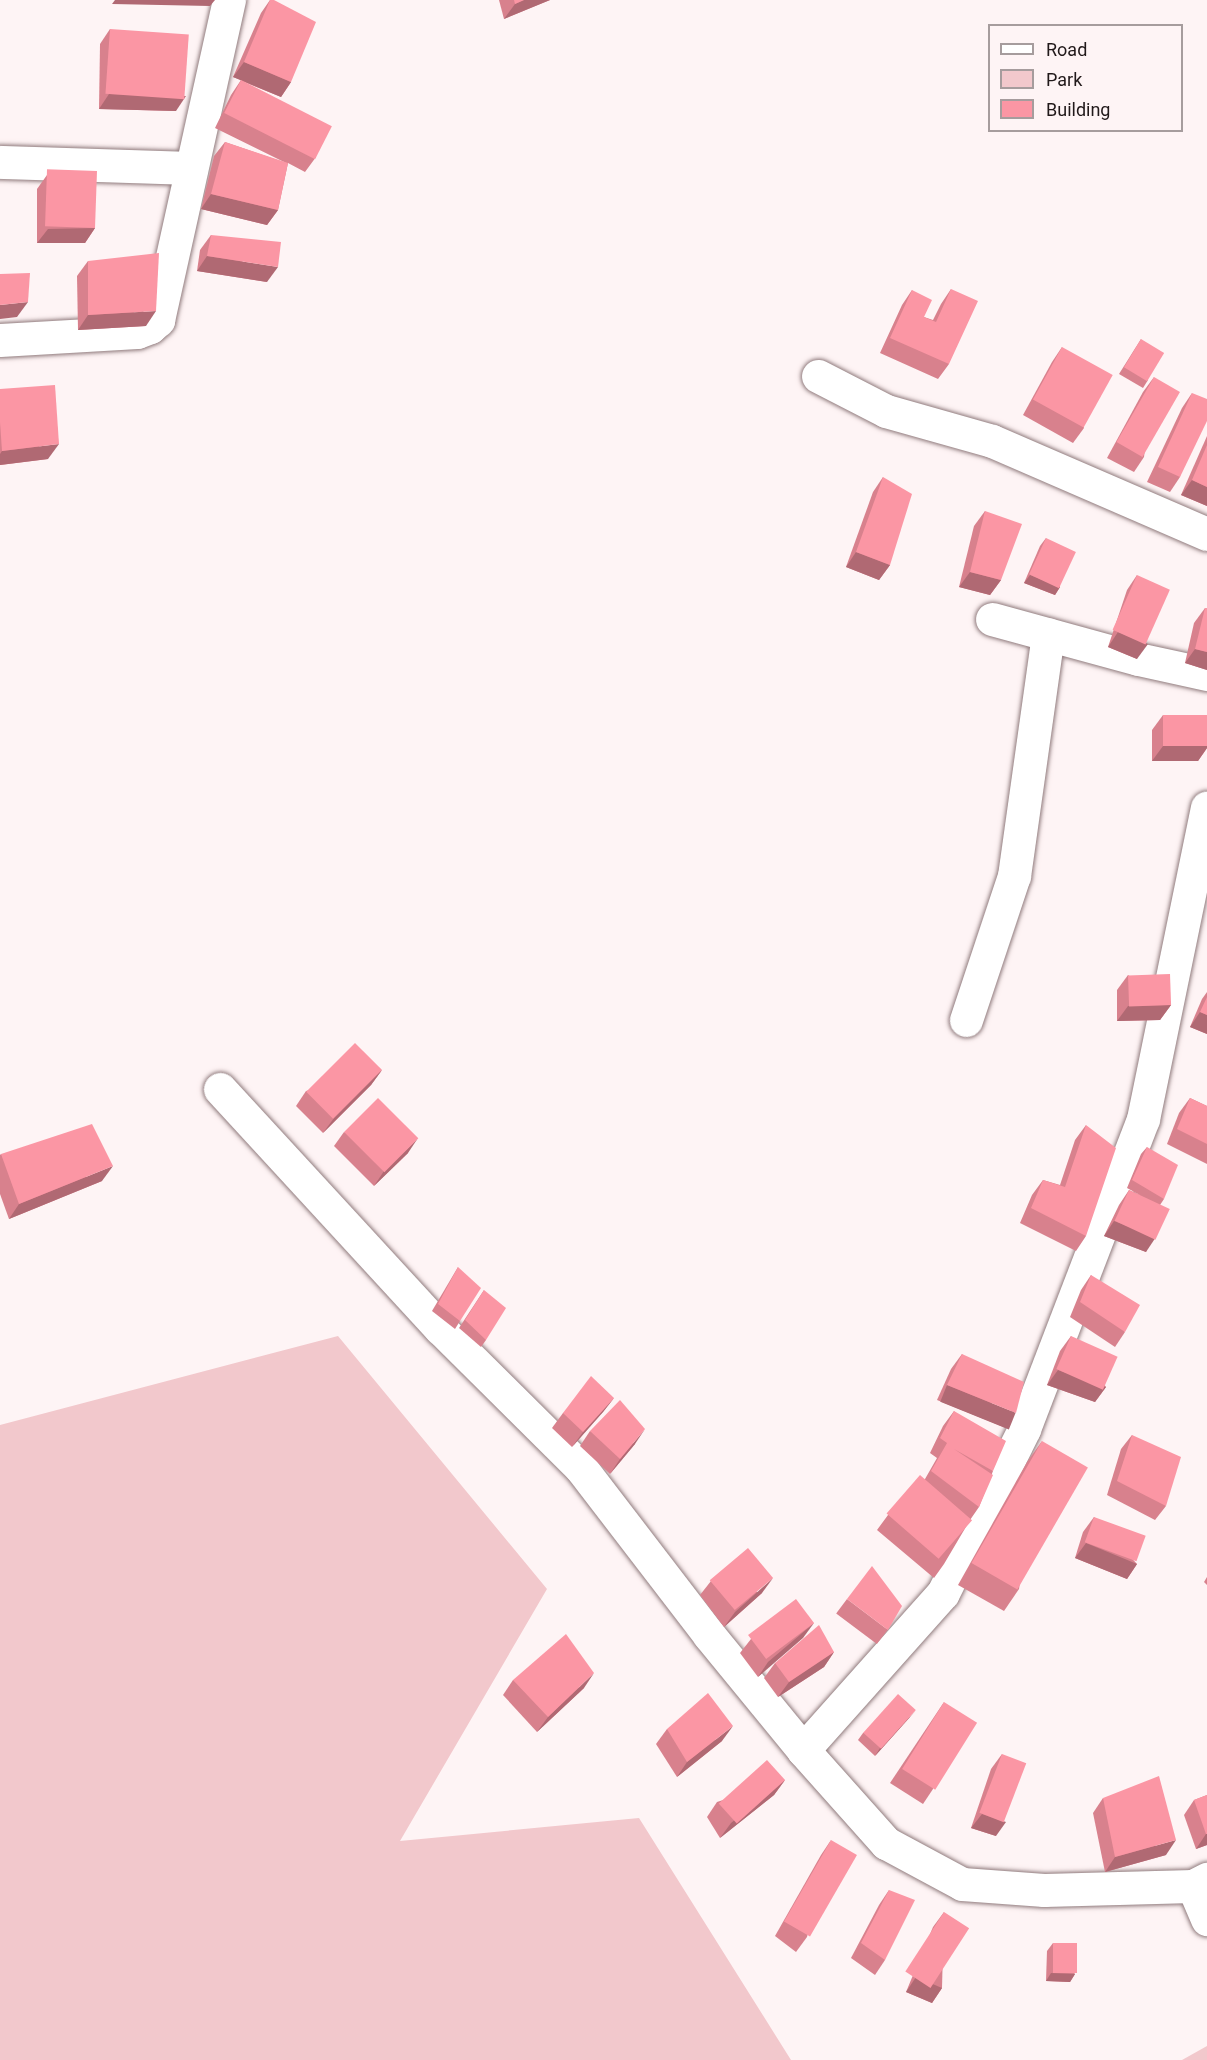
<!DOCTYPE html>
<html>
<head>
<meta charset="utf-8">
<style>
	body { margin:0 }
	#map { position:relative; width:1207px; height:2060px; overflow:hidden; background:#fef4f5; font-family:Roboto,sans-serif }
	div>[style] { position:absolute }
	.green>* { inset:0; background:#f2c8cc }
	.roads { filter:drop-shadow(0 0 2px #907b7d) drop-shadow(0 0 2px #907b7d) }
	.minor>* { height:33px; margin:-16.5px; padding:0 16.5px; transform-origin:16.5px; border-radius:16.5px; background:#fff }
	.wall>* { inset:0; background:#d8818d; transform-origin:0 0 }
	.shaded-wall>* { inset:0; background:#b06973; transform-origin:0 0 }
	.building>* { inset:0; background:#fb96a4; transform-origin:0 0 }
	span { translate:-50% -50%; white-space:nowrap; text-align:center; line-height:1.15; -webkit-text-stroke:4.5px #fef4f5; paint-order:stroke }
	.legend { position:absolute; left:988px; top:24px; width:195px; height:108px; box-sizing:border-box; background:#fef4f5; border:2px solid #a69c9d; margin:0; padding:8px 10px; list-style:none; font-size:18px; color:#21191a }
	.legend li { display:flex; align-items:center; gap:12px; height:30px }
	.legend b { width:30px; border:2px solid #a69c9d }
</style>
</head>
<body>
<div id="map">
	<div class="green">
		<i style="clip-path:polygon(338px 1336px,547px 1589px,400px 1841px,639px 1818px,791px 2060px,0 2060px,0 1425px)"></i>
		<i style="clip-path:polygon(1207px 2046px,1207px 2060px,1182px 2060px)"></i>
	</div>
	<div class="roads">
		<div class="minor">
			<i style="left:0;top:162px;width:191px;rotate:1.8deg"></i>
			<i style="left:0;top:340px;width:137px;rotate:-3.3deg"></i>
			<i style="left:137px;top:332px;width:14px;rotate:-21deg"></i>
			<i style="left:150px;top:327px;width:11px;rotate:-41deg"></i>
			<i style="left:158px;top:320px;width:328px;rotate:-77.5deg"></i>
			<i style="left:818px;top:376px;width:76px;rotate:27.2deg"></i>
			<i style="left:886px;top:411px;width:110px;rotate:15.8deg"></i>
			<i style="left:992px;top:441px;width:234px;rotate:23.4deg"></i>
			<i style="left:992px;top:619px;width:151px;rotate:15.3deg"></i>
			<i style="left:1138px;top:659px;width:71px;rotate:12.3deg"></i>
			<i style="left:966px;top:1020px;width:152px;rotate:-71.6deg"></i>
			<i style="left:1014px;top:876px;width:244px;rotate:-82deg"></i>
			<i style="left:220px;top:1089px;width:325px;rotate:47.4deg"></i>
			<i style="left:440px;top:1328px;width:199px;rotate:44.8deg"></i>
			<i style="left:581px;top:1468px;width:210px;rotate:52.5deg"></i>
			<i style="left:709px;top:1635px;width:149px;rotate:50.7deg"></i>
			<i style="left:803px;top:1750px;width:125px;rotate:48.3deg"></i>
			<i style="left:886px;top:1843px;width:86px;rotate:28.3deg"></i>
			<i style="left:962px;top:1884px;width:82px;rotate:4.2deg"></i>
			<i style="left:1044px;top:1890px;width:149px;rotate:-1.5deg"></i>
			<i style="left:1193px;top:1886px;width:16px;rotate:-27deg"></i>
			<i style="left:803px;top:1750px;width:210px;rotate:-48.3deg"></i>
			<i style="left:943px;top:1593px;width:183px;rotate:-63.7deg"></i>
			<i style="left:1024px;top:1429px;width:332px;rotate:-69deg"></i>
			<i style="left:1143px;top:1119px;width:318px;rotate:-78.4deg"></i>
			<i style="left:1193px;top:1886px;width:36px;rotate:67deg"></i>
		</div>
	</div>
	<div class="wall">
		<i style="clip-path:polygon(270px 0,291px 82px,281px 97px,244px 82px,316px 157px,305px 172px,288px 163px,278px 210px,267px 225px,201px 209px,214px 156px,225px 142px,286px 163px,215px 128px,231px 95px,241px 80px,233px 77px,261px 13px)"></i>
		<i style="clip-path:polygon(499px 0,550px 0,504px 19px)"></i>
		<i style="clip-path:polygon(110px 29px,176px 111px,99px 109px,100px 44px)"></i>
		<i style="clip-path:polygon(47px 175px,95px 228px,85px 243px,37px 243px,37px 189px)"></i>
		<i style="clip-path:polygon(211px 235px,267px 282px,197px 271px,200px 250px)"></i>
		<i style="clip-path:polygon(88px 261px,146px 326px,78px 330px,77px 276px)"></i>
		<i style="clip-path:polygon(951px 289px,949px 364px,938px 379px,880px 353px,902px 305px,912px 290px,924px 317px,933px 320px,941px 304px)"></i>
		<i style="clip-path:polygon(1141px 339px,1148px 380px,1143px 388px,1119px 374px)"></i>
		<i style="clip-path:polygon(1062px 347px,1084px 428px,1073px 443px,1023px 415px,1052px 362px)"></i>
		<i style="clip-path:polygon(1154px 377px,1144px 457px,1134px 472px,1107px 458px,1143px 392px)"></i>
		<i style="clip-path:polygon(0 389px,48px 459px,0 465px)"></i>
		<i style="clip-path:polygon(1192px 393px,1180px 477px,1170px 492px,1147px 482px,1182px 408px)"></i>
		<i style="clip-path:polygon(1207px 436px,1207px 506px,1181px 495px)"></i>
		<i style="clip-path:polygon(883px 477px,890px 565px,879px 580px,846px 567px,873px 492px)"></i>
		<i style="clip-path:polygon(985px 511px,1001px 580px,990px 595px,959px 587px,974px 526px)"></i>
		<i style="clip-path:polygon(1046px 538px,1060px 587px,1055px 595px,1024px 583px,1040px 546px)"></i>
		<i style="clip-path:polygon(1137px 575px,1137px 659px,1108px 647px,1127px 590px)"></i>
		<i style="clip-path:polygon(1205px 608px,1207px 608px,1207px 670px,1185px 663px,1194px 623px)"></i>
		<i style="clip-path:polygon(1163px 715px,1207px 715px,1207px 748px,1198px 761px,1152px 761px,1152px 730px)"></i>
		<i style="clip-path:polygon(1128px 975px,1171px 1005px,1160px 1020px,1117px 1021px,1117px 990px)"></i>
		<i style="clip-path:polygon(1207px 992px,1207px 1034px,1190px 1027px,1202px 999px)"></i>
		<i style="clip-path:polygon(382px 1070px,371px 1085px,323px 1133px,296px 1106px,306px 1091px)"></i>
		<i style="clip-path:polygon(1190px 1098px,1207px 1106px,1207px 1164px,1167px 1144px,1179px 1113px)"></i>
		<i style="clip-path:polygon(1086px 1125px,1086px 1236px,1076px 1251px,1020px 1223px,1032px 1195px,1043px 1180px,1060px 1185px,1075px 1140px)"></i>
		<i style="clip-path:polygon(344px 1132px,408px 1153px,374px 1186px,334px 1146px)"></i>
		<i style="clip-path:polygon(1147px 1147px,1164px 1199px,1160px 1205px,1146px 1252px,1104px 1236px,1119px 1205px,1129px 1190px,1140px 1195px,1127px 1188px,1141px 1154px)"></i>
		<i style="clip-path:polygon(1px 1154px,102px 1181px,9px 1219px,0 1194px,0 1155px)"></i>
		<i style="clip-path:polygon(458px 1267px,460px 1321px,455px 1329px,432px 1311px)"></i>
		<i style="clip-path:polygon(1091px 1275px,1125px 1332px,1115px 1347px,1070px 1317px,1081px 1290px)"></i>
		<i style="clip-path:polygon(484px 1290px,486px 1340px,481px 1347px,459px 1328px)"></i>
		<i style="clip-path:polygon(1071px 1336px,1106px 1387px,1095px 1402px,1047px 1385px,1060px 1351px)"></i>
		<i style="clip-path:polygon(962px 1354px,1006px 1428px,937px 1400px,951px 1369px)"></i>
		<i style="clip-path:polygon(614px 1398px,603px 1412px,572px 1447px,552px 1428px,563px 1413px)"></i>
		<i style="clip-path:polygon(954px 1411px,993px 1471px,979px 1507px,970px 1520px,944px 1564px,934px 1578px,877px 1530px,888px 1515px,925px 1479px,937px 1458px,930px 1453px,943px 1426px)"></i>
		<i style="clip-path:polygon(590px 1431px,635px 1444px,610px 1474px,580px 1446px)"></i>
		<i style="clip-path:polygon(1132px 1435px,1166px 1506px,1155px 1520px,1107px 1495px,1121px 1449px)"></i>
		<i style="clip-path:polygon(1042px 1441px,1019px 1589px,1004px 1611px,958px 1585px,1027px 1462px)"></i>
		<i style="clip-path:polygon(1094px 1517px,1137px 1564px,1127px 1579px,1075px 1558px,1083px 1532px)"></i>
		<i style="clip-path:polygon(1207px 1577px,1207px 1585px,1204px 1582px)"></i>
		<i style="clip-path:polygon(711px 1581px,762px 1593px,724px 1627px,700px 1595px)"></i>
		<i style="left:847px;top:1599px;width:51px;height:18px;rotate:37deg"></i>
		<i style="clip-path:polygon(814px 1623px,758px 1677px,740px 1653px,751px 1639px)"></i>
		<i style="clip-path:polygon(834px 1652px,824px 1667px,778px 1697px,764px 1678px,775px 1663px)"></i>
		<i style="clip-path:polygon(513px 1680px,584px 1688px,537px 1732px,503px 1695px)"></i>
		<i style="clip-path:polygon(944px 1702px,933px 1789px,923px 1804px,890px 1783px)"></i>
		<i style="clip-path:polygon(910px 1717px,875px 1756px,858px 1740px,863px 1733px)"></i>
		<i style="clip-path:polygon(667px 1729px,722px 1741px,677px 1777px,656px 1744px)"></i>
		<i style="clip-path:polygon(1002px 1754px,996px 1836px,971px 1828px,991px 1769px)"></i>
		<i style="clip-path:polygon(785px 1780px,774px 1795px,720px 1838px,707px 1817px,717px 1802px)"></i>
		<i style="clip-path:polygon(1207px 1795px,1207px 1845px,1196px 1849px,1184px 1815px,1194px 1800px)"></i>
		<i style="clip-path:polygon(1103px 1798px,1166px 1855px,1105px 1872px,1093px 1813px)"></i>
		<i style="clip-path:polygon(831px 1840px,807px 1937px,796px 1952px,775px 1936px,821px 1855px)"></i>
		<i style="clip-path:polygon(889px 1890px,885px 1960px,875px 1975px,851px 1958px,879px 1905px)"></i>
		<i style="clip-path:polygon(944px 1912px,942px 1988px,932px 2003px,906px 1992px,933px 1927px)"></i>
		<i style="clip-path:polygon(1053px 1943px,1075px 1974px,1070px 1982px,1046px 1981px,1047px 1951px)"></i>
	</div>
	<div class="shaded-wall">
		<i style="clip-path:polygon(115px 0,215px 0,210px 6px,112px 4px)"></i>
		<i style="clip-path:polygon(524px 0,550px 0,504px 19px,515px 4px)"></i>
		<i style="clip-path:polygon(244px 62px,291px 82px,281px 97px,233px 77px)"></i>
		<i style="clip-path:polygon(109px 94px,186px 96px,176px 111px,99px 109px)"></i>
		<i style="clip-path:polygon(211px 194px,278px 210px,267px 225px,201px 209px)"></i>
		<i style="clip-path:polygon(95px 228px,85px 243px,37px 243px,48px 229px)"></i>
		<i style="clip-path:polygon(207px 256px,278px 267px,267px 282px,197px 271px)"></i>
		<i style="clip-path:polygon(28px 302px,17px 317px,0 319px,0 305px)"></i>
		<i style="clip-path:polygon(156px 311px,146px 326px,78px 330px,88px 315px)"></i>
		<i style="clip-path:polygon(59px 444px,48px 459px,0 465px,0 454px,2px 451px)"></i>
		<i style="clip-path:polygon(1192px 480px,1207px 487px,1207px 506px,1181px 495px)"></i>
		<i style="clip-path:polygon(856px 552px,890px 565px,879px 580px,846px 567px)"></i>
		<i style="clip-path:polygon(970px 572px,1001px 580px,990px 595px,959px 587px)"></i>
		<i style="clip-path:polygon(1030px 575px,1060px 587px,1055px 595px,1024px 583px)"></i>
		<i style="clip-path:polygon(1118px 632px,1148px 644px,1137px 659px,1108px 647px)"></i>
		<i style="clip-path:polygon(1195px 649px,1207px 652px,1207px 670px,1185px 663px)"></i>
		<i style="clip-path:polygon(1163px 746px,1207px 746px,1207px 748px,1198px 761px,1152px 761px)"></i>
		<i style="clip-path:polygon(1171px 1005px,1160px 1020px,1117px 1021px,1128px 1006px)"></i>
		<i style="clip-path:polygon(1200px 1012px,1207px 1015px,1207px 1034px,1190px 1027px)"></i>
		<i style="clip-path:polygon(382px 1070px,371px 1085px,323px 1133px,334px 1118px)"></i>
		<i style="clip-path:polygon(418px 1138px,408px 1153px,374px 1186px,384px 1171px)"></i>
		<i style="clip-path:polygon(113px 1166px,102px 1181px,9px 1219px,19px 1204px)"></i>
		<i style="clip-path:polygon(1114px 1221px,1156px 1237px,1146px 1252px,1104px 1236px)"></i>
		<i style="clip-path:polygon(1058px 1370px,1106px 1387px,1095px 1402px,1047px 1385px)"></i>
		<i style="left:947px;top:1385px;width:74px;height:18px;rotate:22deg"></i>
		<i style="clip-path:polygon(614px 1398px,603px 1412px,572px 1447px,583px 1432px)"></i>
		<i style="clip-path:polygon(645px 1429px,635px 1444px,610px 1474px,620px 1459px)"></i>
		<i style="clip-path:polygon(1086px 1543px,1137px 1564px,1127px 1579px,1075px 1558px)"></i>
		<i style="clip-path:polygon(773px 1578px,762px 1593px,724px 1627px,735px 1612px)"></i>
		<i style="clip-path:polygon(814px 1623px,803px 1638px,758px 1677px,768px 1662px)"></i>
		<i style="clip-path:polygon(834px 1652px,824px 1667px,778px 1697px,789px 1682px)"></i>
		<i style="clip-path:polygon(594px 1673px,584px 1688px,537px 1732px,548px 1717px)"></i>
		<i style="clip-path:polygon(916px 1710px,910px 1717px,875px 1756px,880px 1748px)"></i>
		<i style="clip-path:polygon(733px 1726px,722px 1741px,677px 1777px,687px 1762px)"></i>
		<i style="clip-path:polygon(785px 1780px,774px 1795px,720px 1838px,731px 1823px)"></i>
		<i style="clip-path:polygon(982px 1814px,1006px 1822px,996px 1836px,971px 1828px)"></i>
		<i style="clip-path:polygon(1206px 1834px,1207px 1834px,1207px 1845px,1196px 1849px)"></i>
		<i style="clip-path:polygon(1176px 1840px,1166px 1855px,1105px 1872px,1115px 1857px)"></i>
		<i style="clip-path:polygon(1051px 1973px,1075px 1974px,1070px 1982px,1046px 1981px)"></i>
		<i style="clip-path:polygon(916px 1977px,942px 1988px,932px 2003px,906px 1992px)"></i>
	</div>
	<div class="building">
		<i style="clip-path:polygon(270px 0,274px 0,316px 22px,291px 82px,244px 62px)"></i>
		<i style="clip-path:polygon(514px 0,524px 0,515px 4px)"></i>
		<i style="left:110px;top:29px;width:79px;height:65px;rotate:4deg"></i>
		<i style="left:241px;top:80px;width:102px;height:37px;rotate:27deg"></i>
		<i style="clip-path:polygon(225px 142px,288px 163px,278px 210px,211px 194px)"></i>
		<i style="left:97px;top:171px;width:57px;height:50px;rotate:92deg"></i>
		<i style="clip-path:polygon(211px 235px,281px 242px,278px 267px,207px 256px)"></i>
		<i style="clip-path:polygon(159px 253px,156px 311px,88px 315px,88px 261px)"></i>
		<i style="clip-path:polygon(30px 273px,28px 302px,0 305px,0 274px)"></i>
		<i style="clip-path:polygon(951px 289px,978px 301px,949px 364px,890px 338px,912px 290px,932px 300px,924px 317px,936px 322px)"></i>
		<i style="left:1141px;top:339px;width:27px;height:33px;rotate:31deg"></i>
		<i style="left:1062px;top:347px;width:58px;height:60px;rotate:29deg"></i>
		<i style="left:1154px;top:377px;width:30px;height:75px;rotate:30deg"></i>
		<i style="clip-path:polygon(55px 385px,59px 444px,2px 451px,0 422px,0 389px)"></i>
		<i style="clip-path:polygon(1192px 393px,1207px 399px,1207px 421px,1180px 477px,1158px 467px)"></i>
		<i style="clip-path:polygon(1207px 445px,1207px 487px,1192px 480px)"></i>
		<i style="clip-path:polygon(883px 477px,912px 494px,890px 565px,856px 552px)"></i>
		<i style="clip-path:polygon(985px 511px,1022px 524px,1001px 580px,970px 572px)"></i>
		<i style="left:1046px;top:538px;width:33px;height:40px;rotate:25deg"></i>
		<i style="left:1137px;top:575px;width:36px;height:60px;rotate:24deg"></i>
		<i style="clip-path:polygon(1205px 608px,1207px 608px,1207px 652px,1195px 649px)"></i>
		<i style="left:1163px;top:715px;width:44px;height:31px"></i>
		<i style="left:1170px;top:974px;width:31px;height:42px;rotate:88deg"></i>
		<i style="clip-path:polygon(1207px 997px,1207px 1015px,1200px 1012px)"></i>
		<i style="left:355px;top:1043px;width:38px;height:69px;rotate:45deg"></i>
		<i style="left:378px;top:1098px;width:57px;height:48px;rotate:45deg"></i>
		<i style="clip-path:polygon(1190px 1098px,1207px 1106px,1207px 1144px,1177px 1129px)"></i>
		<i style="clip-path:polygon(92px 1124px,113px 1166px,19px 1204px,1px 1154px)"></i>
		<i style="clip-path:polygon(1086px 1125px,1116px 1148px,1086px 1236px,1031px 1208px,1043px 1180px,1065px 1187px)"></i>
		<i style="clip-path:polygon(1147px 1147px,1178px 1165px,1164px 1199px,1132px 1180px)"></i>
		<i style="left:1129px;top:1190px;width:45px;height:34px;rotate:25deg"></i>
		<i style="clip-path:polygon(458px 1267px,481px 1288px,460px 1321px,438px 1304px)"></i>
		<i style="clip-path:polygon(1091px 1275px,1140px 1305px,1125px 1332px,1080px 1302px)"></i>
		<i style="clip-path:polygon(484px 1290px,506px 1308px,486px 1340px,465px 1320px)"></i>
		<i style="left:1071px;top:1336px;width:51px;height:36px;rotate:24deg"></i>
		<i style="clip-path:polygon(962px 1354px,1024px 1382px,1016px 1413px,947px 1385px)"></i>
		<i style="clip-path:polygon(591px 1376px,614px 1398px,583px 1432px,563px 1413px)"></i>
		<i style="clip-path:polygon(620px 1400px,645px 1429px,620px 1459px,590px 1431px)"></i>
		<i style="clip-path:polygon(954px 1411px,1006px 1441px,993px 1471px,954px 1449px,993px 1475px,979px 1507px,931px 1471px,947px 1443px,940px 1438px)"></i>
		<i style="clip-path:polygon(1132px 1435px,1181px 1457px,1166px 1506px,1117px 1481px)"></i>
		<i style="left:1042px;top:1441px;width:53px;height:141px;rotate:30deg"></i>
		<i style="left:920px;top:1475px;width:69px;height:51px;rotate:41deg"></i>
		<i style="left:1094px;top:1517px;width:55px;height:27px;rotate:20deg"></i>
		<i style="left:748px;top:1548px;width:39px;height:50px;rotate:50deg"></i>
		<i style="clip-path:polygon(872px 1566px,902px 1606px,888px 1630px,847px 1599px)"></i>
		<i style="left:796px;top:1599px;width:30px;height:60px;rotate:53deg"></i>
		<i style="clip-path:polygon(819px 1625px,834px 1652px,789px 1682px,775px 1663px)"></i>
		<i style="clip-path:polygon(566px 1634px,594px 1673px,548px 1717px,513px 1680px)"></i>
		<i style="clip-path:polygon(708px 1693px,733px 1726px,687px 1762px,667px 1729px)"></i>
		<i style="left:898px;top:1694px;width:24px;height:52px;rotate:42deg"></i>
		<i style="left:944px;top:1702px;width:39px;height:79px;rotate:32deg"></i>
		<i style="left:1002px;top:1754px;width:26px;height:63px;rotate:21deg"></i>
		<i style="left:767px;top:1760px;width:27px;height:65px;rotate:48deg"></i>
		<i style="clip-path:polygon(1159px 1776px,1176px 1840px,1115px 1857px,1103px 1798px)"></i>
		<i style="clip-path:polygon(1207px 1795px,1207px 1834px,1206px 1834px,1194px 1800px)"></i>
		<i style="left:831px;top:1840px;width:30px;height:94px;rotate:30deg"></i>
		<i style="clip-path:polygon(889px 1890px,915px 1900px,885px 1960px,861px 1943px)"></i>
		<i style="left:944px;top:1912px;width:30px;height:71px;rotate:33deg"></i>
		<i style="left:1053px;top:1943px;width:24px;height:30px"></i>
	</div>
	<ul class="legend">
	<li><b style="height:8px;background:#fff"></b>Road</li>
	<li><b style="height:16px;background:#f2c8cc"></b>Park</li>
	<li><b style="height:16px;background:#fb96a4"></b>Building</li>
	</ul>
</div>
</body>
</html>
